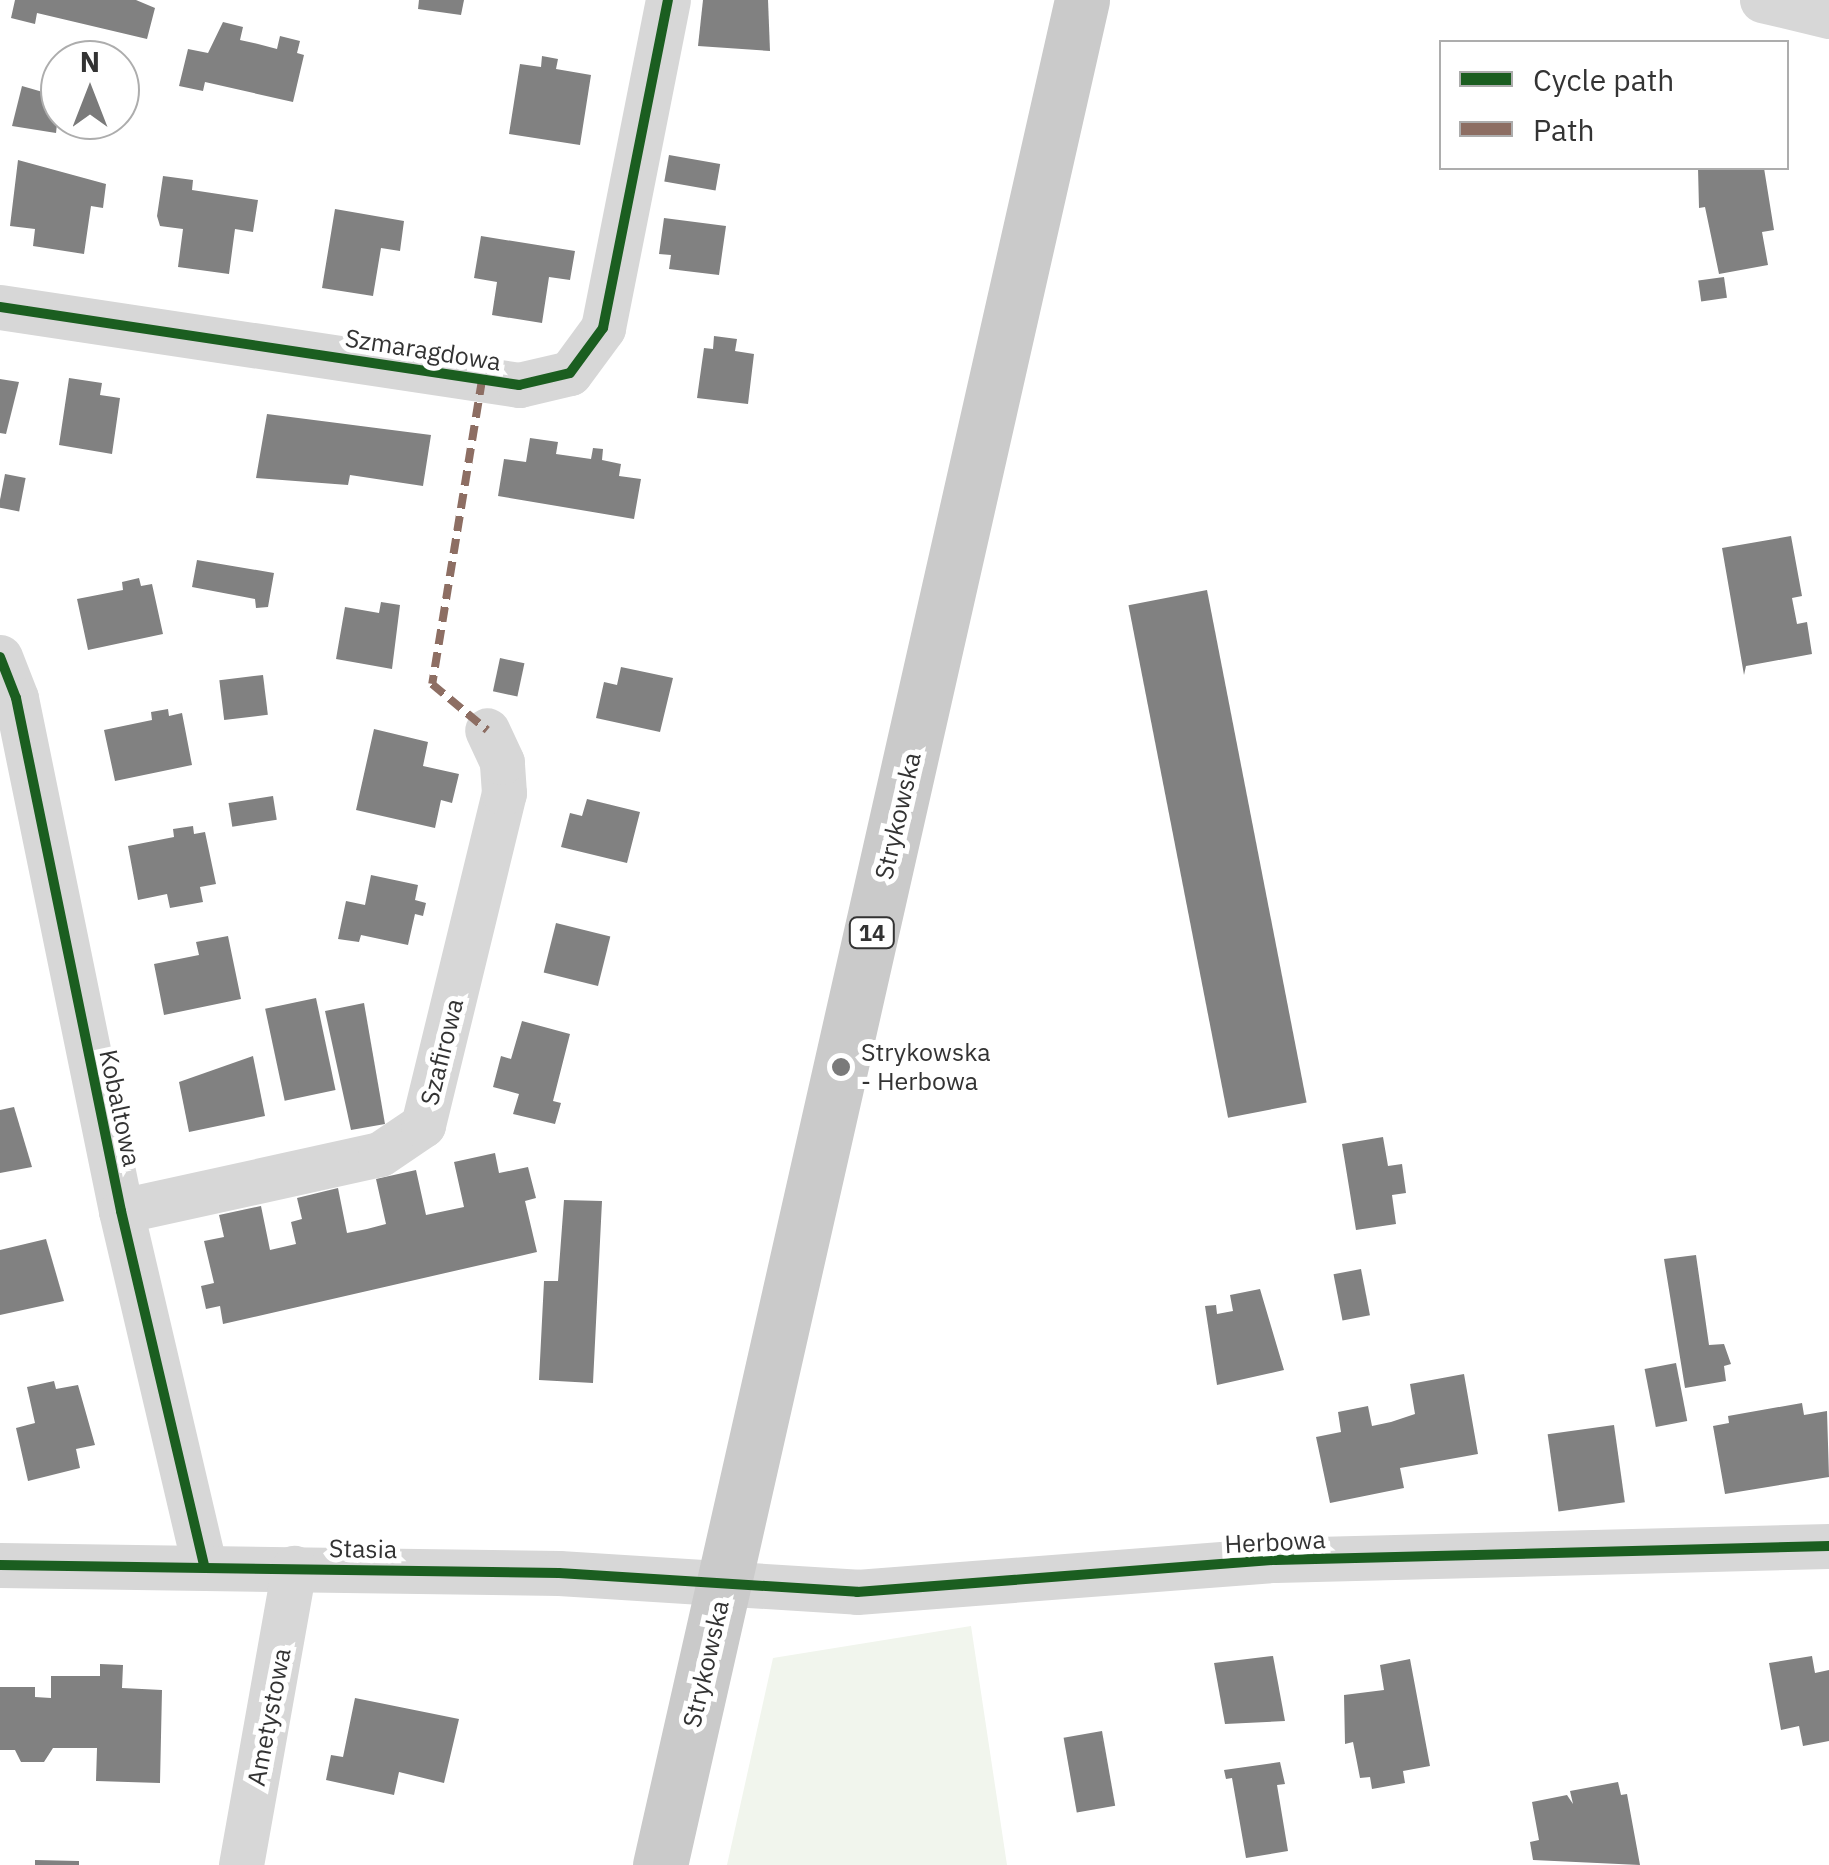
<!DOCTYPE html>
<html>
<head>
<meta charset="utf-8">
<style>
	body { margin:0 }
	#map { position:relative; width:1829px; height:1865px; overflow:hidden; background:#fff; font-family:"IBM Plex Sans",sans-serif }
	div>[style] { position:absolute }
	.green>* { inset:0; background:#f1f5ed }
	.building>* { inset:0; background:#818181; transform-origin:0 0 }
	.street>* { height:45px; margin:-22.5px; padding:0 22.5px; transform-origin:22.5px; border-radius:22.5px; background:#d7d7d7 }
	.primary>* { height:55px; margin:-27.5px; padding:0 27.5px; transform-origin:27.5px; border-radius:27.5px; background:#cacaca }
	.quiet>* { height:8px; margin-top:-4px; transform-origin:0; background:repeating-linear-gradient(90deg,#8d6e63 0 15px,transparent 0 23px) }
	.cycleway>* { height:10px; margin:-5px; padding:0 5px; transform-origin:5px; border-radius:5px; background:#1b5e20 }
	.dots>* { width:28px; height:28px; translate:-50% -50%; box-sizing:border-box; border:5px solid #fff; border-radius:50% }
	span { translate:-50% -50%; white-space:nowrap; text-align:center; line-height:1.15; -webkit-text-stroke:10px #fff; paint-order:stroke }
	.shield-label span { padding:2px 8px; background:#fff; border:2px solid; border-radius:8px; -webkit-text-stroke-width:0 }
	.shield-label { font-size:22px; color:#333; font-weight:700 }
	.street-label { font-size:25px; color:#333 }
	.poi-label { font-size:25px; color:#333 }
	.left { translate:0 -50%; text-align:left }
	.legend { position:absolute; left:1439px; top:40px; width:350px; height:130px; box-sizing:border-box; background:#fff; border:2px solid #adadad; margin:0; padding:12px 18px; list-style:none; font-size:30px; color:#333 }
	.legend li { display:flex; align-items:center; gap:20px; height:50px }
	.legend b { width:50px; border:2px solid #adadad }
	.north { position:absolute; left:40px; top:40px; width:100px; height:100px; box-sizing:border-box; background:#fff; border:2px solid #adadad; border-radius:50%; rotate:0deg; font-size:28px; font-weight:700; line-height:40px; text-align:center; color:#333 }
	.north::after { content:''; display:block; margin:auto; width:35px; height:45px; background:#7a7a7a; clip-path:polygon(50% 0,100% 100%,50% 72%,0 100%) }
</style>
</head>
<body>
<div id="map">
	<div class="green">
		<i style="clip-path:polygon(971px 1626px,1007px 1865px,727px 1865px,773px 1658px)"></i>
	</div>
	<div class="building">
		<i style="clip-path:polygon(15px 0,136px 0,155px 8px,147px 39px,37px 13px,35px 24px,11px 18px)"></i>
		<i style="clip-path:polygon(419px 0,464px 0,461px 15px,418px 9px)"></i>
		<i style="clip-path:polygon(703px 0,768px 0,770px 51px,698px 46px)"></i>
		<i style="clip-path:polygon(223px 22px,243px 27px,240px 40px,258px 44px,277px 49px,280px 36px,300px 41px,297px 53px,304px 55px,293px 102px,205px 82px,203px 91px,179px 86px,188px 49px,208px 53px)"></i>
		<i style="clip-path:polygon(542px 56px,558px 59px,556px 69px,591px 75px,580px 145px,509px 134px,520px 64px,541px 67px)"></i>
		<i style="clip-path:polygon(22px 86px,60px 97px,56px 133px,12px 126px)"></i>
		<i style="left:669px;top:155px;width:52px;height:27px;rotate:10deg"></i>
		<i style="clip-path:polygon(18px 160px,106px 184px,103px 208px,91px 206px,84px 254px,33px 246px,35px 229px,10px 226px)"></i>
		<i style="clip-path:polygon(1698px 168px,1764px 168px,1774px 230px,1762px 232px,1768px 265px,1719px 274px,1705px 207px,1699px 208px)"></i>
		<i style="clip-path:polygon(163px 176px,193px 180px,192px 190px,258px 200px,253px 232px,235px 229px,229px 274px,178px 267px,183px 229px,160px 226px,157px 216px)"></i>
		<i style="clip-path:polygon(335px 209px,404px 221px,400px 251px,381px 248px,373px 296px,322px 288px)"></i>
		<i style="clip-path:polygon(664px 218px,726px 226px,719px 275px,669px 269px,671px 255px,659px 254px)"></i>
		<i style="clip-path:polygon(481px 236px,575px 251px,570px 280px,549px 277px,542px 323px,492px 315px,497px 282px,474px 278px)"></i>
		<i style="left:1724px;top:277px;width:21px;height:26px;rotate:82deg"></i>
		<i style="clip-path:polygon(714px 336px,737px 339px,735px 351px,754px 354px,748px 404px,697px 398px,704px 348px,713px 349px)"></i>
		<i style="clip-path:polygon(69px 378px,102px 383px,100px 395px,120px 398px,112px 454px,59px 445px)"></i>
		<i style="clip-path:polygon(0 379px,19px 382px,6px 434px,0 433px)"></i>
		<i style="clip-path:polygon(267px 414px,431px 435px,423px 486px,350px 475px,348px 485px,256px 478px)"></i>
		<i style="clip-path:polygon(530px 438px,558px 442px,556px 454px,591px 459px,593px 448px,603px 449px,602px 460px,621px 464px,619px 476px,641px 479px,634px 519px,498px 496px,504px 459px,526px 462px)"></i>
		<i style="left:5px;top:474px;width:21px;height:34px;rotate:11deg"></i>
		<i style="clip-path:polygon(1791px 536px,1802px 596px,1792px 598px,1797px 624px,1807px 622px,1812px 654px,1746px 666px,1744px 675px,1722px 548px)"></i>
		<i style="clip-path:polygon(197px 560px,274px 573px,268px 607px,256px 608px,255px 599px,192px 587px)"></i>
		<i style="clip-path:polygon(139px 578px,141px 586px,152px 584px,163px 634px,88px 650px,77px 599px,123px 590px,122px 582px)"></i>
		<i style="left:1207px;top:590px;width:522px;height:80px;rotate:79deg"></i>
		<i style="clip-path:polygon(381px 602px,400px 605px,392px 669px,336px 659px,345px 607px,379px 613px)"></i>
		<i style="left:500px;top:658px;width:25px;height:34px;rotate:12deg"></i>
		<i style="clip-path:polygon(621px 667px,673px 678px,660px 732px,596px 718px,604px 682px,617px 685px)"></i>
		<i style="left:263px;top:675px;width:40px;height:44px;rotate:83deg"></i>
		<i style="clip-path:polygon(168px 709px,169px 716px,182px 713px,192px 765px,115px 781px,104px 730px,152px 720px,151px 712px)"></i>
		<i style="clip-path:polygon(374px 729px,428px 742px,423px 766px,459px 774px,452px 803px,441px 800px,435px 828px,356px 810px)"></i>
		<i style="left:273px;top:796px;width:24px;height:45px;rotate:81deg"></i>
		<i style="clip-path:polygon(587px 799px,640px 812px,627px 863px,561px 847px,570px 813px,582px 816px)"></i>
		<i style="clip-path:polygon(193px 826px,194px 834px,205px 832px,216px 884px,200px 887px,203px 902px,170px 908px,167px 894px,138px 900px,128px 846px,174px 837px,173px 829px)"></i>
		<i style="clip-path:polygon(371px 875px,418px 885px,415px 900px,426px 903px,423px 916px,415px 914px,408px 945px,361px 935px,359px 942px,338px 939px,346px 901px,365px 905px)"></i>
		<i style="left:556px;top:923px;width:56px;height:51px;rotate:14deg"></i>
		<i style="clip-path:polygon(228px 936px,241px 999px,164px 1015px,154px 964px,199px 955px,196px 942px)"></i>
		<i style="left:316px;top:998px;width:94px;height:52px;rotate:78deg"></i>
		<i style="clip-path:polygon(364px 1003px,385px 1124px,351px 1130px,325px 1011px)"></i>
		<i style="clip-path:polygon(522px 1021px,570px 1034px,553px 1101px,561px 1103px,555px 1124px,513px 1114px,519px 1094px,493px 1087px,501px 1056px,511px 1059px)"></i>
		<i style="clip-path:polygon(253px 1056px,265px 1116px,189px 1132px,179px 1082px)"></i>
		<i style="clip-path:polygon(14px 1107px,32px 1167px,0 1173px,0 1110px)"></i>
		<i style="clip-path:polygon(1383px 1137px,1388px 1166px,1402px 1164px,1406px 1193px,1392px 1195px,1396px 1224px,1356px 1230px,1342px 1144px)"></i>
		<i style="clip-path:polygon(495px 1153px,499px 1173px,528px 1167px,536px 1198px,525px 1201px,537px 1252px,223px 1324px,220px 1306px,206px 1309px,201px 1286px,214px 1283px,204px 1241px,224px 1237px,219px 1215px,261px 1206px,270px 1250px,296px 1244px,291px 1222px,302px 1219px,297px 1198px,338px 1188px,347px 1233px,367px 1229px,386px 1224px,376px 1179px,416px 1170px,426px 1215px,464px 1207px,454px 1162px)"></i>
		<i style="clip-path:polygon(564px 1200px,602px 1201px,593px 1383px,539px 1380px,544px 1281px,558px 1281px)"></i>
		<i style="clip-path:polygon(46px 1239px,64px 1301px,0 1315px,0 1250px)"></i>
		<i style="clip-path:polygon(1696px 1255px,1709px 1345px,1724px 1344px,1731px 1364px,1724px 1366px,1726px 1381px,1685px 1388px,1664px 1259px)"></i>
		<i style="left:1361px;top:1269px;width:47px;height:28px;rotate:79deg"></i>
		<i style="clip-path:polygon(1260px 1289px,1284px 1370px,1217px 1385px,1205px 1306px,1216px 1305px,1217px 1314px,1233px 1311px,1230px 1295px)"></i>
		<i style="left:1676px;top:1363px;width:59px;height:32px;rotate:79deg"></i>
		<i style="clip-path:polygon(1464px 1374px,1478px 1454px,1400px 1468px,1404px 1488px,1330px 1503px,1316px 1437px,1341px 1432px,1338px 1412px,1368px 1406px,1372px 1426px,1391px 1422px,1415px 1414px,1410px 1384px)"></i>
		<i style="clip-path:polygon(54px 1381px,56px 1389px,78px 1385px,95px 1445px,76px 1449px,80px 1468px,28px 1481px,16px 1428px,35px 1423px,27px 1387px)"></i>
		<i style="clip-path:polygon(1802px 1403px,1804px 1415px,1827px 1411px,1829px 1477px,1725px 1494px,1713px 1426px,1729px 1423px,1728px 1416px)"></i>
		<i style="left:1614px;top:1425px;width:78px;height:67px;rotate:82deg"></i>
		<i style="clip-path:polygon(1273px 1656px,1285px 1721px,1225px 1724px,1214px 1663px)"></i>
		<i style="clip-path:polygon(1812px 1656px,1815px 1673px,1829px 1670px,1829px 1741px,1803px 1746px,1799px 1726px,1781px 1730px,1769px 1663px)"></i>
		<i style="clip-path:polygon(1410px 1659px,1430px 1766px,1403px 1771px,1405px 1783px,1372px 1789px,1370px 1777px,1360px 1778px,1353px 1742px,1345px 1744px,1344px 1695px,1384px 1690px,1380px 1665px)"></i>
		<i style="clip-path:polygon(100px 1664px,123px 1665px,122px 1688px,162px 1690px,160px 1783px,96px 1781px,97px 1748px,53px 1748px,44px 1762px,21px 1762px,15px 1750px,0 1750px,0 1687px,35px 1687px,35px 1697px,51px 1698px,51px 1676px,100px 1676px)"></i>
		<i style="clip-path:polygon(355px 1698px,459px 1719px,444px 1783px,399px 1772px,394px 1795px,326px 1780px,331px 1755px,343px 1757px)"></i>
		<i style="left:1102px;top:1731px;width:76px;height:39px;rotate:80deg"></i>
		<i style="clip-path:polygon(1280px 1762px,1285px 1784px,1277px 1785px,1288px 1851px,1246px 1858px,1232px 1778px,1226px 1779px,1224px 1770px)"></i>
		<i style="clip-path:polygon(1618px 1782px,1621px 1795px,1627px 1794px,1640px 1865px,1533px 1860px,1530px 1842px,1539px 1840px,1532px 1802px,1567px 1795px,1573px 1804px,1570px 1791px)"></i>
		<i style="clip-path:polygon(35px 1860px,79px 1861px,79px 1865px,35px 1865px)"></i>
	</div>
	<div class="street">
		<i style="left:1762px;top:0;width:69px;rotate:13.4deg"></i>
		<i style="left:0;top:307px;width:525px;rotate:8.55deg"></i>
		<i style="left:519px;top:385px;width:52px;rotate:-13.2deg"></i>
		<i style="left:570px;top:373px;width:56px;rotate:-53.7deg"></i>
		<i style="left:603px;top:328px;width:334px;rotate:-78.8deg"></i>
		<i style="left:0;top:657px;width:44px;rotate:68.7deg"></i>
		<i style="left:16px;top:698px;width:524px;rotate:78.43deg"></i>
		<i style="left:121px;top:1211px;width:365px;rotate:76.8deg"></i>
		<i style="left:121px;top:1211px;width:265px;rotate:-12.4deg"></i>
		<i style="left:380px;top:1154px;width:52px;rotate:-34deg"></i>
		<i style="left:423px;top:1125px;width:342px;rotate:-76.3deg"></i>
		<i style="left:504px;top:793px;width:31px;rotate:-94deg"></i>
		<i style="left:502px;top:762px;width:35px;rotate:-115deg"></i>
		<i style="left:0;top:1565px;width:559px;rotate:0.82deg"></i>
		<i style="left:559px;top:1573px;width:299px;rotate:3.6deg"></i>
		<i style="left:857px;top:1592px;width:419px;rotate:-4.4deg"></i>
		<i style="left:1275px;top:1560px;width:554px;rotate:-1.45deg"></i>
		<i style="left:241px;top:1865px;width:302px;rotate:-79.9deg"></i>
	</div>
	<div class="primary">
		<i style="left:660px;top:1865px;width:1912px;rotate:-77.25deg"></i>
	</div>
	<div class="quiet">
		<i style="left:482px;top:380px;width:308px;rotate:99.3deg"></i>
		<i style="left:432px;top:684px;width:72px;rotate:39.9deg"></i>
	</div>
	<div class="cycleway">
		<i style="left:0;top:307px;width:525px;rotate:8.55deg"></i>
		<i style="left:519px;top:385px;width:52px;rotate:-13.2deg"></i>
		<i style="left:570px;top:373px;width:56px;rotate:-53.7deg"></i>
		<i style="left:603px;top:328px;width:334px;rotate:-78.8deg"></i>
		<i style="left:0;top:657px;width:44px;rotate:68.7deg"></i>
		<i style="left:16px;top:698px;width:524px;rotate:78.43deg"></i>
		<i style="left:121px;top:1211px;width:365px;rotate:76.8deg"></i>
		<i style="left:0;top:1565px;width:559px;rotate:0.82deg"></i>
		<i style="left:559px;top:1573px;width:299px;rotate:3.6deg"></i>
		<i style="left:857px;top:1592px;width:419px;rotate:-4.4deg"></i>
		<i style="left:1275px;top:1560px;width:554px;rotate:-1.45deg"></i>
	</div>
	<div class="dots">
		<i style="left:841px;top:1067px;background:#7a7a7a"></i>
	</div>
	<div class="shield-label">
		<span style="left:872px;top:933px">14</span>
	</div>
	<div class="street-label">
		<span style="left:423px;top:350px;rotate:9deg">Szmaragdowa</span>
		<span style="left:898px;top:816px;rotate:-77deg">Strykowska</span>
		<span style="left:442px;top:1052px;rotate:-76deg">Szafirowa</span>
		<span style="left:120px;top:1108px;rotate:78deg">Kobaltowa</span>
		<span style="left:1275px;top:1542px;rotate:-3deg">Herbowa</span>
		<span style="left:363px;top:1549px;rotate:1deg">Stasia</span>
		<span style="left:706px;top:1664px;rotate:-77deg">Strykowska</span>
		<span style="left:269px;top:1717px;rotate:-79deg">Ametystowa</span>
	</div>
	<div class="poi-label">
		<span class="left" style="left:861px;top:1067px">Strykowska<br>- Herbowa</span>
	</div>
	<ul class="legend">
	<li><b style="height:12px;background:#1b5e20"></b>Cycle path</li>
	<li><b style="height:12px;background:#8d6e63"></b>Path</li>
	</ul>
	<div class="north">N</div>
</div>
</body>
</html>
